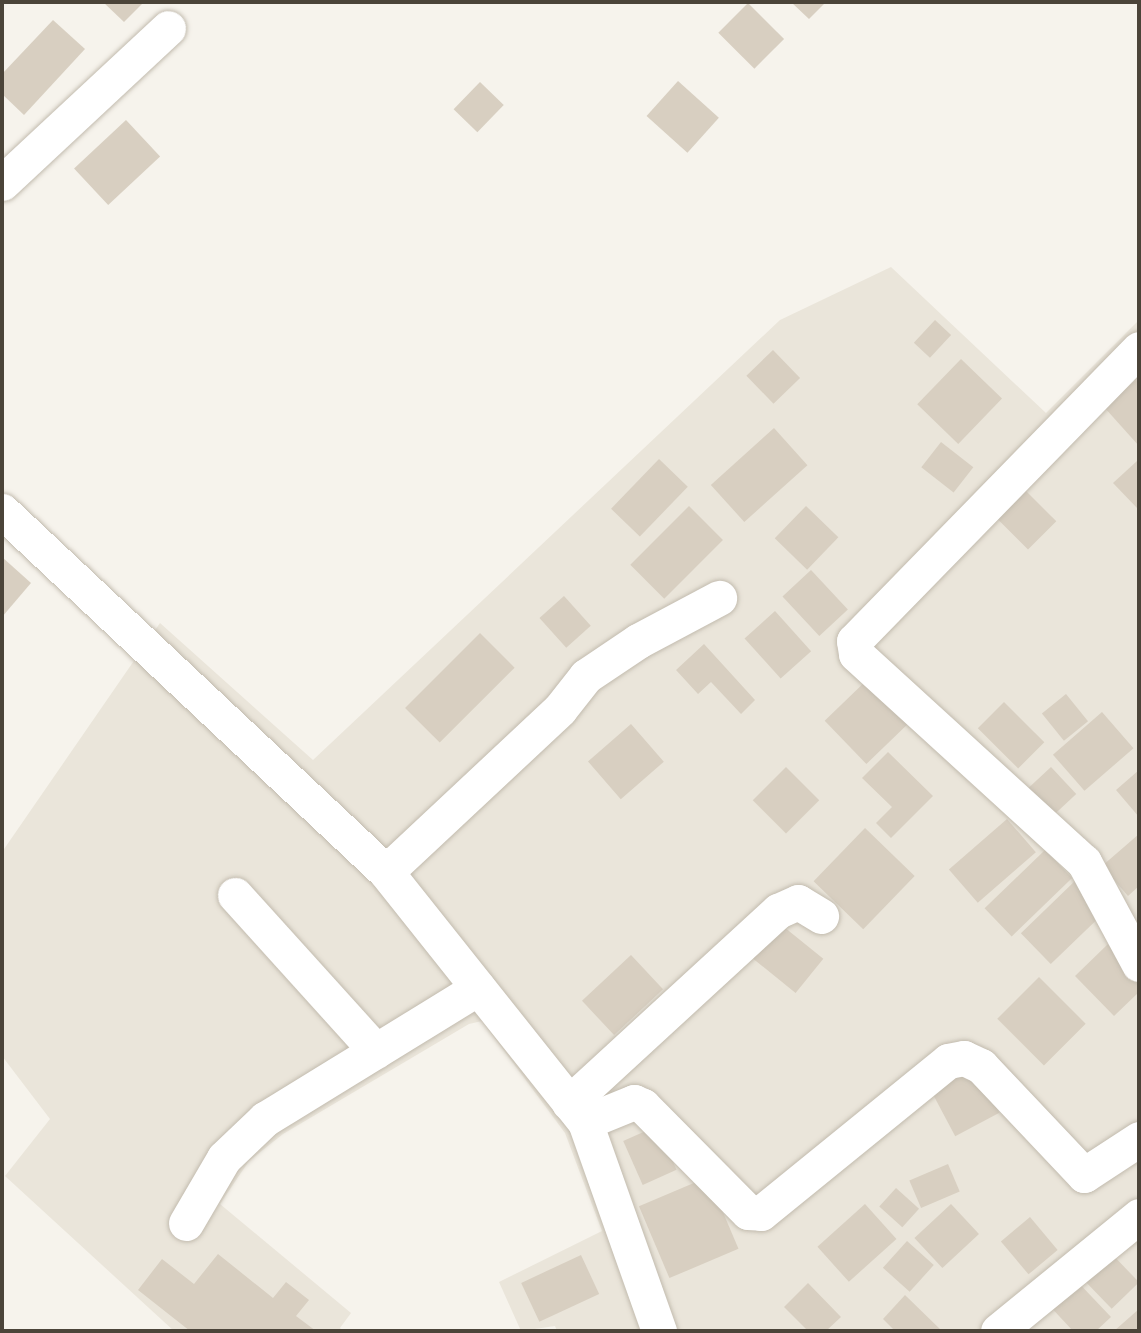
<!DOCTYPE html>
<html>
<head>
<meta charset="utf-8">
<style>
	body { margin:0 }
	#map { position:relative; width:1141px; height:1333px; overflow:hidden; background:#f6f3ec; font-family:"Public Sans",sans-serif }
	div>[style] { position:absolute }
	.residential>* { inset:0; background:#eae5da }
	.building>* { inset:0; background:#d8cfc1; transform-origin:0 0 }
	.roads { filter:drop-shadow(0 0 2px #c2bbae) drop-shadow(0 0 2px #c2bbae) }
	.minor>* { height:35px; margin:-17.5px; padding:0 17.5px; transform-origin:17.5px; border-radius:17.5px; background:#fff }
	span { translate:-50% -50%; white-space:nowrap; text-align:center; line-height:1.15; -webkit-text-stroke:7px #fff; paint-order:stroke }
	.frame { position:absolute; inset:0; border:4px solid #4b4439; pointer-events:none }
</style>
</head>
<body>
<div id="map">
	<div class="residential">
		<i style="clip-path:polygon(891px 267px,1046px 413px,1139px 320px,1139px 1331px,557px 1331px,555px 1326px,521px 1331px,499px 1282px,602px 1231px,565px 1133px,482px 1021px,469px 1024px,283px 1134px,249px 1161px,220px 1204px,351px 1313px,340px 1328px,343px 1331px,174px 1331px,5px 1176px,50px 1119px,2px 1056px,2px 852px,160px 623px,313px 760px,780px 320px)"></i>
	</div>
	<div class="building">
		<i style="clip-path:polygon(103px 2px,144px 2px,124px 22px)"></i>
		<i style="clip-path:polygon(791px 2px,826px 2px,809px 19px)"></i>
		<i style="left:748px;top:3px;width:51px;height:42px;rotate:45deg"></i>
		<i style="clip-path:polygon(53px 20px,85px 49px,24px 115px,2px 94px,2px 74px)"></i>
		<i style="left:678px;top:81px;width:55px;height:47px;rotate:42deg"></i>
		<i style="left:480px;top:82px;width:33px;height:38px;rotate:44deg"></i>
		<i style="left:126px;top:120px;width:50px;height:71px;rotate:47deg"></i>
		<i style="left:935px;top:320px;width:22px;height:31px;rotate:43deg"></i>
		<i style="left:773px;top:350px;width:39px;height:37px;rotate:46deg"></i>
		<i style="left:961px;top:359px;width:57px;height:63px;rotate:44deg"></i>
		<i style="clip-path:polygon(1136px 380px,1139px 383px,1139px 446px,1104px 407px)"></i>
		<i style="left:774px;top:428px;width:50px;height:85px;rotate:48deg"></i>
		<i style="left:941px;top:442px;width:41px;height:32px;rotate:38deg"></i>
		<i style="left:659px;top:459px;width:40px;height:69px;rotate:44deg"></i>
		<i style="clip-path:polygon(1137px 461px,1139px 463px,1137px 508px,1113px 483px)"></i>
		<i style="left:1016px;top:481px;width:57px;height:40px;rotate:45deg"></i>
		<i style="left:689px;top:506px;width:48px;height:83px;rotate:45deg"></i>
		<i style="left:806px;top:506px;width:45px;height:45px;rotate:44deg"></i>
		<i style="clip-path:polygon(2px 557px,31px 583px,2px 617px)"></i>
		<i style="left:811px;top:570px;width:54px;height:39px;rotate:47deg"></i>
		<i style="left:564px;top:596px;width:40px;height:33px;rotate:48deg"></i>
		<i style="left:775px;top:611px;width:54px;height:41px;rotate:48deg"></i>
		<i style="left:480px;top:633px;width:49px;height:106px;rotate:45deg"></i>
		<i style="clip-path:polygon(704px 644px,755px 700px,741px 714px,711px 682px,698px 694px,676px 670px)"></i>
		<i style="left:870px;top:677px;width:60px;height:63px;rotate:46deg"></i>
		<i style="left:1066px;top:694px;width:35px;height:31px;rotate:51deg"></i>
		<i style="left:1004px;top:702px;width:57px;height:37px;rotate:45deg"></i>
		<i style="left:1102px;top:712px;width:48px;height:65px;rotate:49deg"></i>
		<i style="left:631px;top:724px;width:50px;height:57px;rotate:49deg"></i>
		<i style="clip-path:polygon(888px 752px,933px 796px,891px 838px,876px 823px,892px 807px,862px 778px)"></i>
		<i style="left:786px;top:767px;width:47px;height:47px;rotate:45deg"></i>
		<i style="left:1051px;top:767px;width:37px;height:36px;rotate:47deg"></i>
		<i style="clip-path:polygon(1139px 770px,1139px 817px,1116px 790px)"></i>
		<i style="left:1007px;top:819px;width:44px;height:77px;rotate:49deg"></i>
		<i style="left:865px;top:828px;width:69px;height:74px;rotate:44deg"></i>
		<i style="clip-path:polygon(1139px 834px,1139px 886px,1128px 896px,1102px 866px)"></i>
		<i style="left:1045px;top:850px;width:39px;height:84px;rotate:46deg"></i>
		<i style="left:1077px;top:879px;width:43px;height:78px;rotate:46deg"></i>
		<i style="left:779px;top:923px;width:57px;height:44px;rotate:39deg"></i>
		<i style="clip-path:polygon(1108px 944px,1139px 975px,1139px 992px,1114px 1016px,1075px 976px)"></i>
		<i style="left:631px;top:955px;width:47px;height:67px;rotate:47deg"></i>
		<i style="left:1039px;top:977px;width:66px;height:59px;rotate:45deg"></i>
		<i style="left:974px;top:1065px;width:54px;height:50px;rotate:62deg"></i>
		<i style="left:657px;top:1126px;width:48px;height:37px;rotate:66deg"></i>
		<i style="left:948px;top:1164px;width:30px;height:42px;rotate:67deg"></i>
		<i style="left:708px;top:1177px;width:78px;height:75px;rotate:67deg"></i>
		<i style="left:896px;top:1188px;width:31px;height:25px;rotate:42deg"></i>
		<i style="left:865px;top:1204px;width:47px;height:64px;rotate:48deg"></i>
		<i style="left:951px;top:1204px;width:41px;height:50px;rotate:47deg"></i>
		<i style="left:1030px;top:1217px;width:43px;height:38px;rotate:50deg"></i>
		<i style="left:907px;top:1241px;width:36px;height:36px;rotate:42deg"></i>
		<i style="left:1105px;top:1247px;width:49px;height:38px;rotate:46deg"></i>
		<i style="clip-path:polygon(218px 1254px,273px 1298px,286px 1282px,309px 1300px,296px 1316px,316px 1331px,190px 1331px,138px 1290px,162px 1259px,194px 1284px)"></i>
		<i style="left:581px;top:1255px;width:43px;height:66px;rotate:65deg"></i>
		<i style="clip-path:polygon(1073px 1277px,1111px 1317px,1096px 1331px,1073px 1331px,1046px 1302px)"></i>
		<i style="clip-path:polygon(808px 1283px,841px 1317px,826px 1331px,808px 1331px,784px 1307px)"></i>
		<i style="clip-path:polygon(905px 1295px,942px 1331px,895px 1331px,883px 1319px)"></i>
		<i style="clip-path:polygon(1139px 1309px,1139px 1331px,1114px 1331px)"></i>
	</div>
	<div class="roads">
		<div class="minor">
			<i style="left:2px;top:183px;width:227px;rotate:-43deg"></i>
			<i style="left:1139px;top:349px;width:408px;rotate:134.3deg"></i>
			<i style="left:854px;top:641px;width:13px;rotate:81deg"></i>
			<i style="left:856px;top:654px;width:309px;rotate:42.4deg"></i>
			<i style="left:1084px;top:862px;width:116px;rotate:61.7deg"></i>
			<i style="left:2px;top:511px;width:527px;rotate:43.23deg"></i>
			<i style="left:386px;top:872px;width:320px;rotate:51.5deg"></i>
			<i style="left:585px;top:1122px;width:222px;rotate:70.5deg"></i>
			<i style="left:386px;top:872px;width:238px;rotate:-43.1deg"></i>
			<i style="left:560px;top:709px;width:42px;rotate:-51.8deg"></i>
			<i style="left:586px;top:676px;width:63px;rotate:-33.9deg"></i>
			<i style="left:638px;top:641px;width:92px;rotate:-28deg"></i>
			<i style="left:235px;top:895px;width:210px;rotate:47.9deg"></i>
			<i style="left:569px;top:1103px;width:284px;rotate:-42.6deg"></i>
			<i style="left:778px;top:911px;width:22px;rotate:-24deg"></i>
			<i style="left:798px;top:902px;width:27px;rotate:31deg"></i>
			<i style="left:585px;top:1122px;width:53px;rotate:-22.2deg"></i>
			<i style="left:634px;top:1102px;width:10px;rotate:24deg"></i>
			<i style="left:643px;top:1106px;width:149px;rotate:45.3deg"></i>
			<i style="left:748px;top:1212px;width:13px;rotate:4deg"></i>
			<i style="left:761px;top:1213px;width:241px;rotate:-39.1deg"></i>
			<i style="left:948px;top:1061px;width:16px;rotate:-11deg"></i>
			<i style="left:964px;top:1058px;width:19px;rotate:25deg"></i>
			<i style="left:981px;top:1066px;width:150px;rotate:46.6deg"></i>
			<i style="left:1084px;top:1175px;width:66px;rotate:-33.2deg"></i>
			<i style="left:186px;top:1223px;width:75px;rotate:-59.7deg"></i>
			<i style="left:224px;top:1158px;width:57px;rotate:-43.6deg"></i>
			<i style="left:265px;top:1119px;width:250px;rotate:-31.6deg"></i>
			<i style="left:998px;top:1331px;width:182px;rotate:-39.2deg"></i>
		</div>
	</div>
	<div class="frame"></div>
</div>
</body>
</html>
